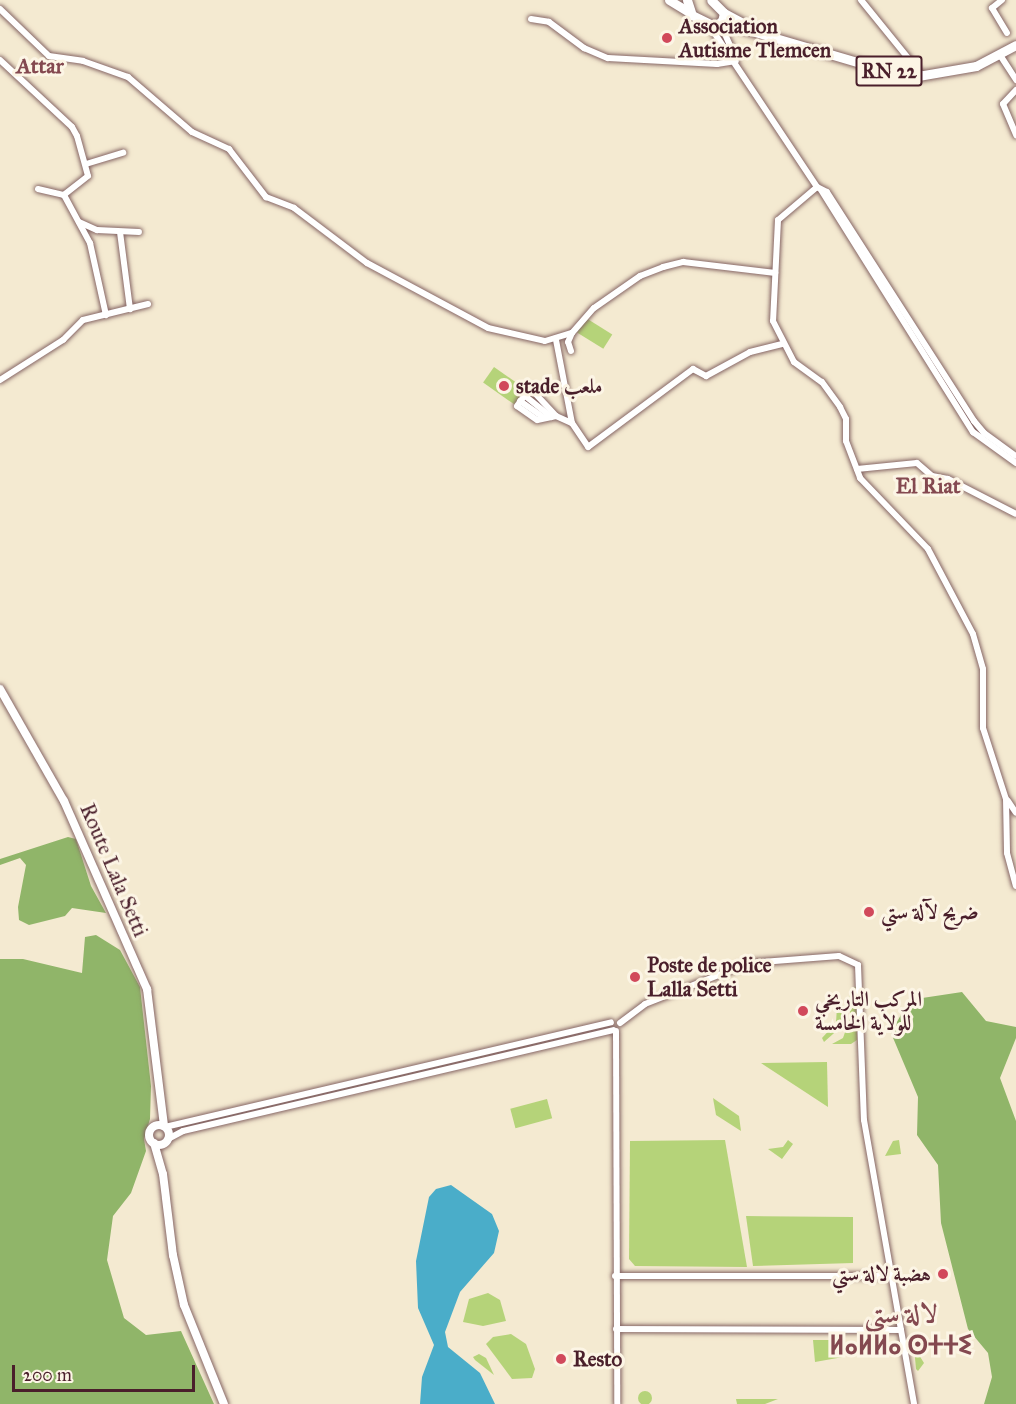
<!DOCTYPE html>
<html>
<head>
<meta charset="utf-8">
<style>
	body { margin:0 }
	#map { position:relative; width:1016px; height:1404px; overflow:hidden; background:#f4ead1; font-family:"IM FELL Great Primer",Amiri,"Noto Sans Tifinagh",serif }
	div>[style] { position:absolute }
	.green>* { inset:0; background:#b5d379; transform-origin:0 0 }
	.round { border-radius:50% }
	.forest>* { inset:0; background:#90b569 }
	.water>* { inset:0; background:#4aadc9 }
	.roads { filter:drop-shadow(0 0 2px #866665) drop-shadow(0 0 2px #866665) }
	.street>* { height:6px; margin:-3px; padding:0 3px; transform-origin:3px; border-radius:3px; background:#fff }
	.secondary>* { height:8px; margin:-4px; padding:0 4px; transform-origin:4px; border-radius:4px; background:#fff }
	.secondary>.ring { margin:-4px; padding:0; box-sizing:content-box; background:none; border:8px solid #fff; border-radius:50% }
	.primary>* { height:9px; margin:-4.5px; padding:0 4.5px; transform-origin:4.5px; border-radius:4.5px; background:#fff }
	.dots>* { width:16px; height:16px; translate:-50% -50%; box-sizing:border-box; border:3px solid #fcf5e5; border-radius:50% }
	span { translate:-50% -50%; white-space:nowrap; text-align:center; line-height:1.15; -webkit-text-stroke:6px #fcf5e5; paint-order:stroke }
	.shield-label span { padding:2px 4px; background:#fcf5e5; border:2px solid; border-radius:4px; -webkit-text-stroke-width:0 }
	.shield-label { font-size:20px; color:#4a1f2b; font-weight:700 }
	.poi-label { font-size:21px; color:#4a1f2b; font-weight:700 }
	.left { translate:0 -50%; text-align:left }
	.right { translate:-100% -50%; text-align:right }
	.street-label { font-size:21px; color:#4a1f2b }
	.neighbourhood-label { font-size:22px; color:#844950; font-weight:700 }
	.district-label { font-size:27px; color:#844950; font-weight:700 }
	.scale { position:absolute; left:12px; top:1365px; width:183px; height:27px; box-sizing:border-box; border:3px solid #4a1f2b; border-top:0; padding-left:8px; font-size:18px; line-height:21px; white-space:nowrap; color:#4a1f2b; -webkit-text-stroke:4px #fcf5e5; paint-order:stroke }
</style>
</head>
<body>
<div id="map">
	<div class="green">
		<i style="left:586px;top:318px;width:31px;height:17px;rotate:32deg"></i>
		<i style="left:494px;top:367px;width:38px;height:19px;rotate:35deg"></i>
		<i style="clip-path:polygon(857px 986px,857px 1040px,851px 1044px,832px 1044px,843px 1038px,851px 1015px,848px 1007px,850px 989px)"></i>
		<i style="clip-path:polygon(843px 1005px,842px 1026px,824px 1042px,822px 1038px,836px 1023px,837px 1006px)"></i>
		<i style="clip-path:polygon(827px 1062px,828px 1107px,761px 1063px)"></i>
		<i style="clip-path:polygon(713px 1098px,739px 1116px,741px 1131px,716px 1115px)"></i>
		<i style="left:547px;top:1099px;width:20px;height:38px;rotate:75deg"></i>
		<i style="clip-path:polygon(725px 1140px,747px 1267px,635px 1266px,629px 1259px,630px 1141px)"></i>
		<i style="clip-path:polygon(788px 1140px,793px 1144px,782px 1159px,768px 1149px,783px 1147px)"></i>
		<i style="clip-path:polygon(899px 1140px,901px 1154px,885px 1156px,893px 1141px)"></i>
		<i style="clip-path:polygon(746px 1216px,853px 1217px,853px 1263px,753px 1266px)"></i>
		<i style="clip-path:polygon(488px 1293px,500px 1300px,506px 1321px,483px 1326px,463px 1322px,469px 1299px)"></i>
		<i style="clip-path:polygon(511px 1334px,526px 1344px,535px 1369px,532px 1378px,512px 1379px,486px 1344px,493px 1337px)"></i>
		<i style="clip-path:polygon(813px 1340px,837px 1340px,843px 1357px,815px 1362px)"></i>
		<i style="clip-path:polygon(914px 1347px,924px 1363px,918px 1371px,916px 1369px)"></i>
		<i style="clip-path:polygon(479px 1354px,486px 1358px,494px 1375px,475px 1360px,473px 1357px)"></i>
		<i class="round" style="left:638px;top:1391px;width:14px;height:14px"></i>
		<i style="clip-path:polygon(736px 1399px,778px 1399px,765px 1404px,737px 1404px)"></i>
	</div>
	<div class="forest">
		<i style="clip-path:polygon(68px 837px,76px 839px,91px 886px,106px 913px,72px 908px,65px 916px,29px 925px,19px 920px,18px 907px,26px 865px,20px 858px,0 865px,0 859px)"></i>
		<i style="clip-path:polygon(96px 935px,120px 950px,140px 987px,151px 1086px,150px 1119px,144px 1139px,146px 1151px,131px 1193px,113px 1216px,107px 1260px,124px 1318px,146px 1335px,181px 1331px,214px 1404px,0 1404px,0 959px,23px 959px,82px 973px,85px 937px)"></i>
		<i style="clip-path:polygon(962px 992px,986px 1021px,1016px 1027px,1016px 1038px,1000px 1078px,1016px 1121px,1016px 1404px,984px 1404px,992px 1377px,988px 1353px,968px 1329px,941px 1223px,938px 1165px,917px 1135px,918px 1097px,891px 1033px,909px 1000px)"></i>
	</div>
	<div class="water">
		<i style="clip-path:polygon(451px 1185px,492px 1214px,499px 1231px,494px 1253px,460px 1292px,445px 1332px,448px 1347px,480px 1373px,495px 1404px,420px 1404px,422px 1377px,434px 1345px,418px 1308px,416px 1261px,429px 1197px,436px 1189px)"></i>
	</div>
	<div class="roads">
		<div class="street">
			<i style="left:861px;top:0;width:97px;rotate:50.9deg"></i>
			<i style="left:1002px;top:0;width:13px;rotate:141deg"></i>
			<i style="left:992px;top:8px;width:29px;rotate:59deg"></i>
			<i style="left:0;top:9px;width:68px;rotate:43.8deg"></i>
			<i style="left:49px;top:56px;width:34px;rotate:8deg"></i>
			<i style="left:83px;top:61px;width:48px;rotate:19.6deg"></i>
			<i style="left:128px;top:77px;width:84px;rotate:40.7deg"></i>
			<i style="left:192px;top:132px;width:41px;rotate:24.7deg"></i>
			<i style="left:229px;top:149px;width:61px;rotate:52.4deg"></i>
			<i style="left:266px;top:197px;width:30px;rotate:21deg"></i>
			<i style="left:294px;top:208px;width:91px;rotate:37deg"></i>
			<i style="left:367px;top:263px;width:137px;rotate:28.2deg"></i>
			<i style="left:488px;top:328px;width:58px;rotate:12.8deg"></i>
			<i style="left:545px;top:341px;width:28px;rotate:-17deg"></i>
			<i style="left:531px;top:19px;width:18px;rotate:9deg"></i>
			<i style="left:549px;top:22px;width:44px;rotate:36.6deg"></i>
			<i style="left:584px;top:48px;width:26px;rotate:23deg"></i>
			<i style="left:608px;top:58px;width:109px;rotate:3.2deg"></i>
			<i style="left:717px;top:64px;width:19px;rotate:-9deg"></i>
			<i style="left:720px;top:23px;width:32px;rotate:66deg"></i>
			<i style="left:709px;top:25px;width:195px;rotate:56.3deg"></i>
			<i style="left:817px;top:187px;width:11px;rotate:27deg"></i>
			<i style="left:827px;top:192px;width:272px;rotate:57.3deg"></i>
			<i style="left:974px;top:421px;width:16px;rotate:50deg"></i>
			<i style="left:984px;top:433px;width:39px;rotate:36deg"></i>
			<i style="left:1000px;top:55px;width:30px;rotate:57deg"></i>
			<i style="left:0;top:60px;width:98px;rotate:42.9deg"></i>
			<i style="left:72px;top:127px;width:10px;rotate:61deg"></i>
			<i style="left:77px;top:136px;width:41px;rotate:74.6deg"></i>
			<i style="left:88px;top:176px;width:31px;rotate:142deg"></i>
			<i style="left:64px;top:195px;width:55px;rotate:61.6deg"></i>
			<i style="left:90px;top:243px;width:74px;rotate:77.5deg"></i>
			<i style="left:1016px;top:90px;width:19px;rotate:133deg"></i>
			<i style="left:1003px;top:104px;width:34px;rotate:67deg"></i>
			<i style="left:86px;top:164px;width:39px;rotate:-17deg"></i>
			<i style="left:817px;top:187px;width:51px;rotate:139.8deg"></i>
			<i style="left:778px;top:220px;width:101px;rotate:92.8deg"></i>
			<i style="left:773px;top:321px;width:46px;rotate:62.9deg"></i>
			<i style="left:794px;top:362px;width:34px;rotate:36deg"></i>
			<i style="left:822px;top:382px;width:31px;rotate:54deg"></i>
			<i style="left:840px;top:407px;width:13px;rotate:63deg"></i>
			<i style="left:846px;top:419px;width:22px;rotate:90deg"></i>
			<i style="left:846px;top:441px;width:40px;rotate:69deg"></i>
			<i style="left:860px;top:478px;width:98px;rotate:46.2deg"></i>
			<i style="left:928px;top:549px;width:96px;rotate:62.1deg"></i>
			<i style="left:973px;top:634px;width:36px;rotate:74deg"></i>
			<i style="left:983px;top:669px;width:59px;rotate:90deg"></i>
			<i style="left:983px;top:728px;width:75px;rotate:72.1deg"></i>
			<i style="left:1006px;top:799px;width:54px;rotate:88.9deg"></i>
			<i style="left:1007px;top:853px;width:34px;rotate:75deg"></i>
			<i style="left:38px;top:189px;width:27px;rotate:13deg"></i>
			<i style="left:821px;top:190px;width:286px;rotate:57.9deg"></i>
			<i style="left:973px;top:432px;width:53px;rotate:35.8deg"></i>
			<i style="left:79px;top:222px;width:20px;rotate:24deg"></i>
			<i style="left:97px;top:230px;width:42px;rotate:2.7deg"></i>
			<i style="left:120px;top:232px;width:78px;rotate:82.6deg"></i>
			<i style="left:556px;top:340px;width:85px;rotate:79.1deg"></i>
			<i style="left:572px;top:423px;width:29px;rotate:56deg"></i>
			<i style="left:588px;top:447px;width:131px;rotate:-36.6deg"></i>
			<i style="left:693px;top:369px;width:15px;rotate:28deg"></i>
			<i style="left:706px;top:376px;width:50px;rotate:-28.6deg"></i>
			<i style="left:750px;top:352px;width:33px;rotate:-14deg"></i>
			<i style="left:571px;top:351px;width:9px;rotate:-108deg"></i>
			<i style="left:568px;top:342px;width:10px;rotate:-66deg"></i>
			<i style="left:572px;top:333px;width:33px;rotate:-49deg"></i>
			<i style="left:594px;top:308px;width:56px;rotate:-34.8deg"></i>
			<i style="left:640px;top:276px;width:25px;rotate:-21deg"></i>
			<i style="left:663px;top:267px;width:21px;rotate:-14deg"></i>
			<i style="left:683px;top:262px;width:93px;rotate:6.8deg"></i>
			<i style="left:0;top:380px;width:75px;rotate:-32.4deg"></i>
			<i style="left:63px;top:340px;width:28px;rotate:-45deg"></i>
			<i style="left:83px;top:320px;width:67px;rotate:-13.8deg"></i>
			<i style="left:524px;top:395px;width:35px;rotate:39deg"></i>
			<i style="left:520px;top:401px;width:29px;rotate:35deg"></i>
			<i style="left:556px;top:416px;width:19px;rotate:168deg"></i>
			<i style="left:537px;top:420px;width:24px;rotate:-145deg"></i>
			<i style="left:517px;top:406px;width:22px;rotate:-54deg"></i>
			<i style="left:530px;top:388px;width:38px;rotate:47deg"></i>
			<i style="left:556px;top:416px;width:17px;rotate:24deg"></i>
			<i style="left:857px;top:469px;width:60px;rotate:-5.7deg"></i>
			<i style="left:917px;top:463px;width:20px;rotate:41deg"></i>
			<i style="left:932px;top:476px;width:16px;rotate:11deg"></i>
			<i style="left:948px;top:479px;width:76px;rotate:27.2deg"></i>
			<i style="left:1008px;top:801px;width:14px;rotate:56deg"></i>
			<i style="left:620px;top:1023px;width:31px;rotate:-37deg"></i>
			<i style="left:645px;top:1004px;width:112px;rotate:-21.5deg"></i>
			<i style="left:749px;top:963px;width:90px;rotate:-4.4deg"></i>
			<i style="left:839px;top:956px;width:21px;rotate:25deg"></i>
			<i style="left:858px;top:965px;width:155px;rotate:87.8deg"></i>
			<i style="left:864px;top:1120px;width:288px;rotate:80deg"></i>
			<i style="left:616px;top:1031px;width:373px;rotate:89.8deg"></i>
			<i style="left:165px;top:1127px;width:458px;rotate:-13.2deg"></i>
			<i style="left:168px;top:1139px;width:17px;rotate:-28deg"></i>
			<i style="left:183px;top:1131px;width:442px;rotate:-13.2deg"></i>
			<i style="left:615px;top:1276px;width:276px"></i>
			<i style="left:616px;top:1329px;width:285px;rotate:0.2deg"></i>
		</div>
		<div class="secondary">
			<i style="left:0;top:689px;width:129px;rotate:60.3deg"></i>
			<i style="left:64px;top:801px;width:206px;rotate:66.2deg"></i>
			<i style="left:147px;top:989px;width:138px;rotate:82.9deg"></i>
			<i class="ring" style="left:149px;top:1125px;width:12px;height:12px"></i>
			<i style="left:154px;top:1143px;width:32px;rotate:74deg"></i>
			<i style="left:163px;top:1174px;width:82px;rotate:83deg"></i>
			<i style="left:173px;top:1255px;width:51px;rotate:77.6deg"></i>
			<i style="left:184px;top:1305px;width:107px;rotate:68deg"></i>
		</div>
		<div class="primary">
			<i style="left:669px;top:0;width:23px;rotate:31deg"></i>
			<i style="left:687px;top:0;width:16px;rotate:72deg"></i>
			<i style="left:692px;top:15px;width:25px;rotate:26deg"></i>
			<i style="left:715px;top:26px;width:9px;rotate:-36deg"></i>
			<i style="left:722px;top:21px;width:8px;rotate:-76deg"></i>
			<i style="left:724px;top:13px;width:18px;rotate:-135deg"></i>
			<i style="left:724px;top:13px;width:36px;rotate:28deg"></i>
			<i style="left:721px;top:22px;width:167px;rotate:16.4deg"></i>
			<i style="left:881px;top:69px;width:38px;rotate:11deg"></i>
			<i style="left:918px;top:76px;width:59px;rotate:-9.8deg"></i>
			<i style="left:976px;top:66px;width:45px;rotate:-27.7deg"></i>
		</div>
	</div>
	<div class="dots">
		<i style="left:667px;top:38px;background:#d1495b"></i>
		<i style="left:504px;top:386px;background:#d1495b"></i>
		<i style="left:869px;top:912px;background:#d1495b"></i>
		<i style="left:635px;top:977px;background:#d1495b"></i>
		<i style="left:803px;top:1011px;background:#d1495b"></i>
		<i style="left:943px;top:1274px;background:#d1495b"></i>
		<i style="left:561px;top:1359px;background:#d1495b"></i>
	</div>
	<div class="shield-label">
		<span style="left:889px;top:71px">RN 22</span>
	</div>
	<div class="poi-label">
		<span class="left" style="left:679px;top:38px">Association<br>Autisme Tlemcen</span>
		<span class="left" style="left:516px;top:386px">stade ملعب</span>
		<span class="left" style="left:881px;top:912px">ضريح لآلة ستي</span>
		<span class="left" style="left:647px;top:977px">Poste de police<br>Lalla Setti</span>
		<span class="left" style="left:815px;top:1011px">المركب التاريخي<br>للولاية الخامسة</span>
		<span class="right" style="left:931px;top:1274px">هضبة لالة ستي</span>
		<span class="left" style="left:573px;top:1359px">Resto</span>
	</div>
	<div class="street-label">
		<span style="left:114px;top:870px;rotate:67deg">Route Lala Setti</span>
	</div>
	<div class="neighbourhood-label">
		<span style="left:40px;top:66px">Attar</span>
		<span style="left:928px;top:486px">El Riat</span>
	</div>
	<div class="district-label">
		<span style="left:901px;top:1329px">لالة ستي<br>ⵍⴰⵍⵍⴰ ⵙⵜⵜⵉ</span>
	</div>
	<div class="scale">200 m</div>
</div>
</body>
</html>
